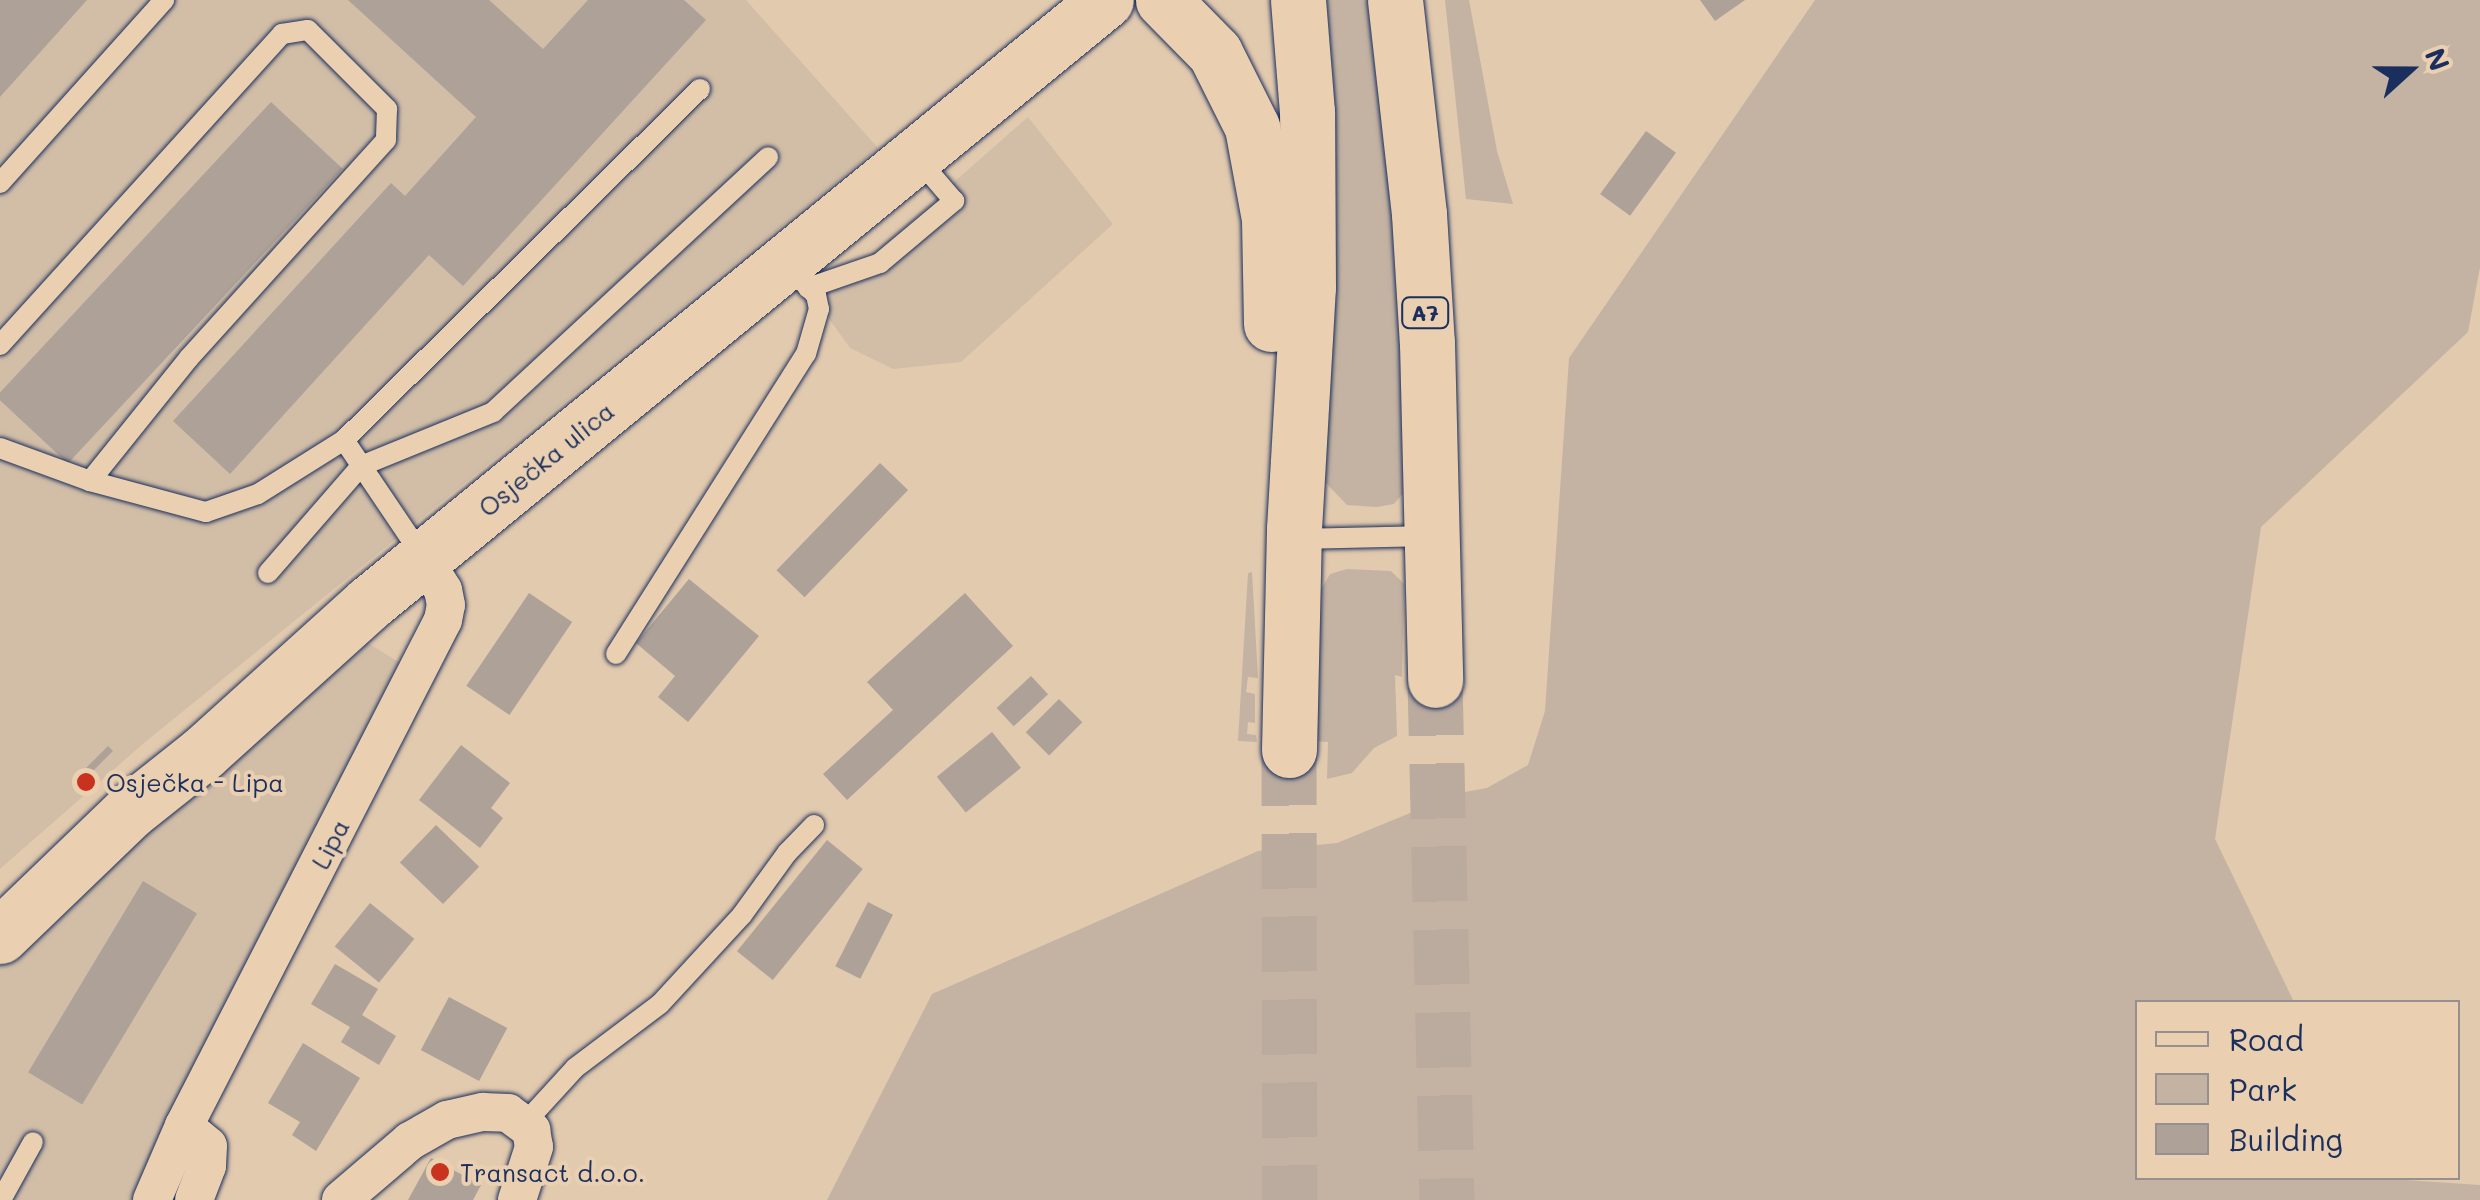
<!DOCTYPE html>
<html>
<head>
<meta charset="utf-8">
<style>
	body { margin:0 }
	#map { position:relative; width:2480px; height:1200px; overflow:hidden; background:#e2caae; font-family:Mali,sans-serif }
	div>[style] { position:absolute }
	.built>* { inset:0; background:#d2bea7 }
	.green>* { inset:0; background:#c4b3a2 }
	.building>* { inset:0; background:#ada198; transform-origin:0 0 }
	.highway-tunnel>* { height:55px; margin-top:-27.5px; transform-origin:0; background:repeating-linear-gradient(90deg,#baab9e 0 55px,transparent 0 83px) }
	.roads { filter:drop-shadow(0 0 2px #1b2f5e) drop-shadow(0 0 2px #1b2f5e) }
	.lane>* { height:20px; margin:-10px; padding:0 10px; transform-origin:10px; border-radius:10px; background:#ead0b1 }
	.street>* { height:38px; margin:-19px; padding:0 19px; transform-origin:19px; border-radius:19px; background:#ead0b1 }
	.secondary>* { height:55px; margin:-27.5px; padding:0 27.5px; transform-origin:27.5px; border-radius:27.5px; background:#ead0b1 }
	.highway>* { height:55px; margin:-27.5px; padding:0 27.5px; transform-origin:27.5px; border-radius:27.5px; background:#ead0b1 }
	.dots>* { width:28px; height:28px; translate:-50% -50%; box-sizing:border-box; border:5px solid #ead0b1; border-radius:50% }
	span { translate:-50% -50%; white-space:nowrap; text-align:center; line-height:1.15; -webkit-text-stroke:8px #ead0b1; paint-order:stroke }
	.shield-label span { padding:2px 8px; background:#ead0b1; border:2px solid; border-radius:8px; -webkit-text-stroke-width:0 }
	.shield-label { font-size:22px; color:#1b2f5e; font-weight:700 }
	.street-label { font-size:25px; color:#1b2f5e }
	.poi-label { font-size:25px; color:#1b2f5e }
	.left { translate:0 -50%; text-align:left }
	.legend { position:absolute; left:2135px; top:1000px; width:325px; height:180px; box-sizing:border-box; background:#ead0b1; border:2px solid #979090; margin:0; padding:12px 18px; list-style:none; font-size:30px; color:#1b2f5e }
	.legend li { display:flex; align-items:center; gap:20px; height:50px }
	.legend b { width:50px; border:2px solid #979090 }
	.north { position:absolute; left:2360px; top:20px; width:100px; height:100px; -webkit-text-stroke:8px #ead0b1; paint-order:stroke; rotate:69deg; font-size:28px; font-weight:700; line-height:40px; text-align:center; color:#1b2f5e }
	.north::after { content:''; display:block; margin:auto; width:35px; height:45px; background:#1b2f5e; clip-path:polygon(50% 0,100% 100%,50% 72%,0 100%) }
</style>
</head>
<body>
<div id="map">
	<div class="built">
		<i style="clip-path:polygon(0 0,746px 0,878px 148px,144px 743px,0 869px)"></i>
		<i style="clip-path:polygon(1028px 117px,1113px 224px,961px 362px,893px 369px,850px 348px,817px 302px)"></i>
		<i style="clip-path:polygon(363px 640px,426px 679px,146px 1200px,0 1200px,0 963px)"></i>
	</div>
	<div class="green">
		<i style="clip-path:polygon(1327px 0,1371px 0,1405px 337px,1406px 490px,1394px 504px,1377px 507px,1347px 505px,1325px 482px,1333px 326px,1332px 86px)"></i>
		<i style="clip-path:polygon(1445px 0,1469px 0,1497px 151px,1513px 204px,1466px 199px)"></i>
		<i style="clip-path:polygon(1815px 0,2480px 0,2480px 267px,2468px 332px,2261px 527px,2215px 839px,2294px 1002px,2138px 1002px,2138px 1178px,2377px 1178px,2480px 1185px,2480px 1200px,827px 1200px,932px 994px,1258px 851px,1337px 843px,1459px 793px,1487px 788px,1528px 765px,1545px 711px,1569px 358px)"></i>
		<i style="clip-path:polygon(1347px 569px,1391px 571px,1404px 584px,1402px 677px,1395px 675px,1397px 736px,1374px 748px,1352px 773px,1327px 779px,1328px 742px,1313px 741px,1319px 593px,1330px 574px)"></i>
		<i style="clip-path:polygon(1252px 572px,1258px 678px,1248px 677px,1246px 692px,1255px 694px,1255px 723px,1248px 722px,1247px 734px,1256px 735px,1257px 742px,1238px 741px,1248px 573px)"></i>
	</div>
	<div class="building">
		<i style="clip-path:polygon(0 0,87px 0,0 97px)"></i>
		<i style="clip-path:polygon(348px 0,489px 0,543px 49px,588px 0,684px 0,706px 20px,463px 286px,429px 255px,230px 474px,173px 421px,391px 183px,405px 196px,476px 117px)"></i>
		<i style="clip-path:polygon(1700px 0,1745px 0,1715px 21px)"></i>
		<i style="left:271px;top:102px;width:98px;height:403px;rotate:43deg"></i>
		<i style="left:1646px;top:131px;width:37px;height:78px;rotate:36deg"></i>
		<i style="left:880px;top:463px;width:39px;height:149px;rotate:44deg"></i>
		<i style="clip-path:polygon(689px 579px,759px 636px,688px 722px,658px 697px,675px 676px,636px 643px)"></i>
		<i style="left:529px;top:593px;width:52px;height:112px;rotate:34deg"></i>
		<i style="clip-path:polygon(965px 593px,1013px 646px,847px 800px,823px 774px,893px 710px,867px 682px)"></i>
		<i style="left:1031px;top:676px;width:25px;height:47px;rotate:47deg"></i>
		<i style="left:1059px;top:699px;width:33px;height:47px;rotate:45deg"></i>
		<i style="left:992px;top:732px;width:46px;height:71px;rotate:51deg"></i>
		<i style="clip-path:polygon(461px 745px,510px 783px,491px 808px,503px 818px,480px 848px,419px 800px)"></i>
		<i style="left:108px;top:746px;width:7px;height:36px;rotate:45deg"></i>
		<i style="left:436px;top:825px;width:60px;height:52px;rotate:44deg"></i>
		<i style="left:827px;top:840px;width:46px;height:143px;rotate:39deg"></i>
		<i style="left:143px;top:881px;width:63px;height:223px;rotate:31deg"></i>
		<i style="left:868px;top:902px;width:28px;height:72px;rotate:27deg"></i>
		<i style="left:370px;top:903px;width:57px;height:56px;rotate:39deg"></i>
		<i style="clip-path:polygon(335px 964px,378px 989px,362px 1015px,396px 1036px,379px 1065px,341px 1042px,350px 1027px,311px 1004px)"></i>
		<i style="left:449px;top:997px;width:66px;height:60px;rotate:28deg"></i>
		<i style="clip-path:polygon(303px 1043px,360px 1078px,316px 1151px,292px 1135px,300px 1122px,268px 1103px)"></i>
		<i style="clip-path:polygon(431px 1158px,481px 1185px,473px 1200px,408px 1200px)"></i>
	</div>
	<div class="highway-tunnel">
		<i style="left:1435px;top:680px;width:520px;rotate:88.68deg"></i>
		<i style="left:1289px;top:750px;width:450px;rotate:89.9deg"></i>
	</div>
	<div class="roads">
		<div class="lane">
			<i style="left:0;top:183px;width:246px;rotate:-48.1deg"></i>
			<i style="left:808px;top:288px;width:76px;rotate:-19.1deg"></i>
			<i style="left:880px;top:263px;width:97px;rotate:-40deg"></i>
			<i style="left:954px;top:201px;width:55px;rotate:-130.6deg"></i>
			<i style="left:0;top:345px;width:420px;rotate:-47.8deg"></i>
			<i style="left:282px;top:34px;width:26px;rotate:-9deg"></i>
			<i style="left:308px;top:30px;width:112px;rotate:45deg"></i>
			<i style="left:387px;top:109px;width:31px;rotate:92deg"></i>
			<i style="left:386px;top:140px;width:294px;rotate:132.1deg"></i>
			<i style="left:189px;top:358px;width:158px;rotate:128.8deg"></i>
			<i style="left:0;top:448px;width:96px;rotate:20.1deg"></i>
			<i style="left:90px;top:481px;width:120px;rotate:15deg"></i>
			<i style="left:206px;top:512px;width:55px;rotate:-19.1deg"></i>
			<i style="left:258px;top:494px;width:102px;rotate:-32.1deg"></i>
			<i style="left:1296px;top:539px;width:135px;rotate:-1.3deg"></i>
			<i style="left:423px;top:557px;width:141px;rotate:-124deg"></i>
			<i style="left:344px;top:440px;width:500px;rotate:-44.6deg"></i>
			<i style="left:268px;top:573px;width:142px;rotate:-49deg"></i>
			<i style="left:361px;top:466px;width:143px;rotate:-22.2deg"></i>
			<i style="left:493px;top:412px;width:375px;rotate:-42.8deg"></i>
			<i style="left:616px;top:654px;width:355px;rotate:-57.7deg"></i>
			<i style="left:806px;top:354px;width:47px;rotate:-73.9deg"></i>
			<i style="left:819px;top:309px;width:14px;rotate:-102deg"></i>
			<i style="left:816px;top:295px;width:43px;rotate:-134.1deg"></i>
			<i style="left:523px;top:1125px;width:77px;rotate:-47.6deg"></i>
			<i style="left:575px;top:1068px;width:106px;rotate:-37deg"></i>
			<i style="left:660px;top:1004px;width:121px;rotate:-47.3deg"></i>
			<i style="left:742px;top:915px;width:77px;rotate:-54deg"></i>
			<i style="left:787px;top:853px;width:39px;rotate:-46deg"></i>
			<i style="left:1px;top:1200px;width:66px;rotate:-61.1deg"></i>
		</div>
		<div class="street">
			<i style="left:184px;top:1126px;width:31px;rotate:40deg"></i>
			<i style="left:208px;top:1146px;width:20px;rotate:93deg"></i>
			<i style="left:207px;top:1166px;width:36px;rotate:111deg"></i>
			<i style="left:152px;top:1200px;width:81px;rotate:-66.6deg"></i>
			<i style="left:184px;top:1126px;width:568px;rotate:-62.89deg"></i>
			<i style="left:443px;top:620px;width:15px;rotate:-79deg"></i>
			<i style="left:446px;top:605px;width:15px;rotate:-101deg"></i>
			<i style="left:443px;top:590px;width:36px;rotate:-122deg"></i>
			<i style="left:341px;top:1200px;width:91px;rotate:-40.5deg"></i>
			<i style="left:410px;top:1141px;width:43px;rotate:-29.6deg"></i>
			<i style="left:447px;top:1120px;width:37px;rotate:-13deg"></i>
			<i style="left:483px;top:1112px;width:25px;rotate:2deg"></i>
			<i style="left:508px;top:1113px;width:29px;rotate:36deg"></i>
			<i style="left:531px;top:1130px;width:17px;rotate:80deg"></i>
			<i style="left:534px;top:1147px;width:56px;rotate:107.8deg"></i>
		</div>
		<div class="secondary">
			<i style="left:0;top:936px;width:180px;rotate:-43.9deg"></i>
			<i style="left:130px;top:811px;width:93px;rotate:-38.5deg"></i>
			<i style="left:203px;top:753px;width:224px;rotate:-42.1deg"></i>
			<i style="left:369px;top:603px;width:952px;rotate:-39.29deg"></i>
		</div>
		<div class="highway">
			<i style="left:1163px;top:0;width:74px;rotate:45.5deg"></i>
			<i style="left:1215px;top:53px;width:83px;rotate:63.4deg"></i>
			<i style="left:1252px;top:127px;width:94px;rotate:79.5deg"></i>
			<i style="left:1269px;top:219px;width:105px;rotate:88.9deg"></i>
			<i style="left:1395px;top:0;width:215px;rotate:83.6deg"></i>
			<i style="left:1419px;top:214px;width:129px;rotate:86.5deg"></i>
			<i style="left:1427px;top:343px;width:337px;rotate:88.6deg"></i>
			<i style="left:1289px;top:750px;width:221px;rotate:-88.7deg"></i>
			<i style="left:1294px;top:529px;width:242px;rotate:-86.7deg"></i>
			<i style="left:1308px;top:287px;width:175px;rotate:-90.3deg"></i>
			<i style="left:1307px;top:112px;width:112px;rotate:-94.6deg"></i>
		</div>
	</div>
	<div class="dots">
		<i style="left:86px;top:782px;background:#c8321e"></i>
		<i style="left:440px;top:1172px;background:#c8321e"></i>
	</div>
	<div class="shield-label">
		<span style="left:1425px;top:313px">A7</span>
	</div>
	<div class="street-label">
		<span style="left:546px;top:459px;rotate:-39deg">Osječka ulica</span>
		<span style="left:330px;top:844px;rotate:-63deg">Lipa</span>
	</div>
	<div class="poi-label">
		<span class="left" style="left:106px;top:782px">Osječka - Lipa</span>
		<span class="left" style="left:460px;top:1172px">Transact d.o.o.</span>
	</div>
	<ul class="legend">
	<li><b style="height:12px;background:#ead0b1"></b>Road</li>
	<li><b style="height:28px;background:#c4b3a2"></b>Park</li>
	<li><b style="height:28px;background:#ada198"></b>Building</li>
	</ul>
	<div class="north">N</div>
</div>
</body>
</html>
